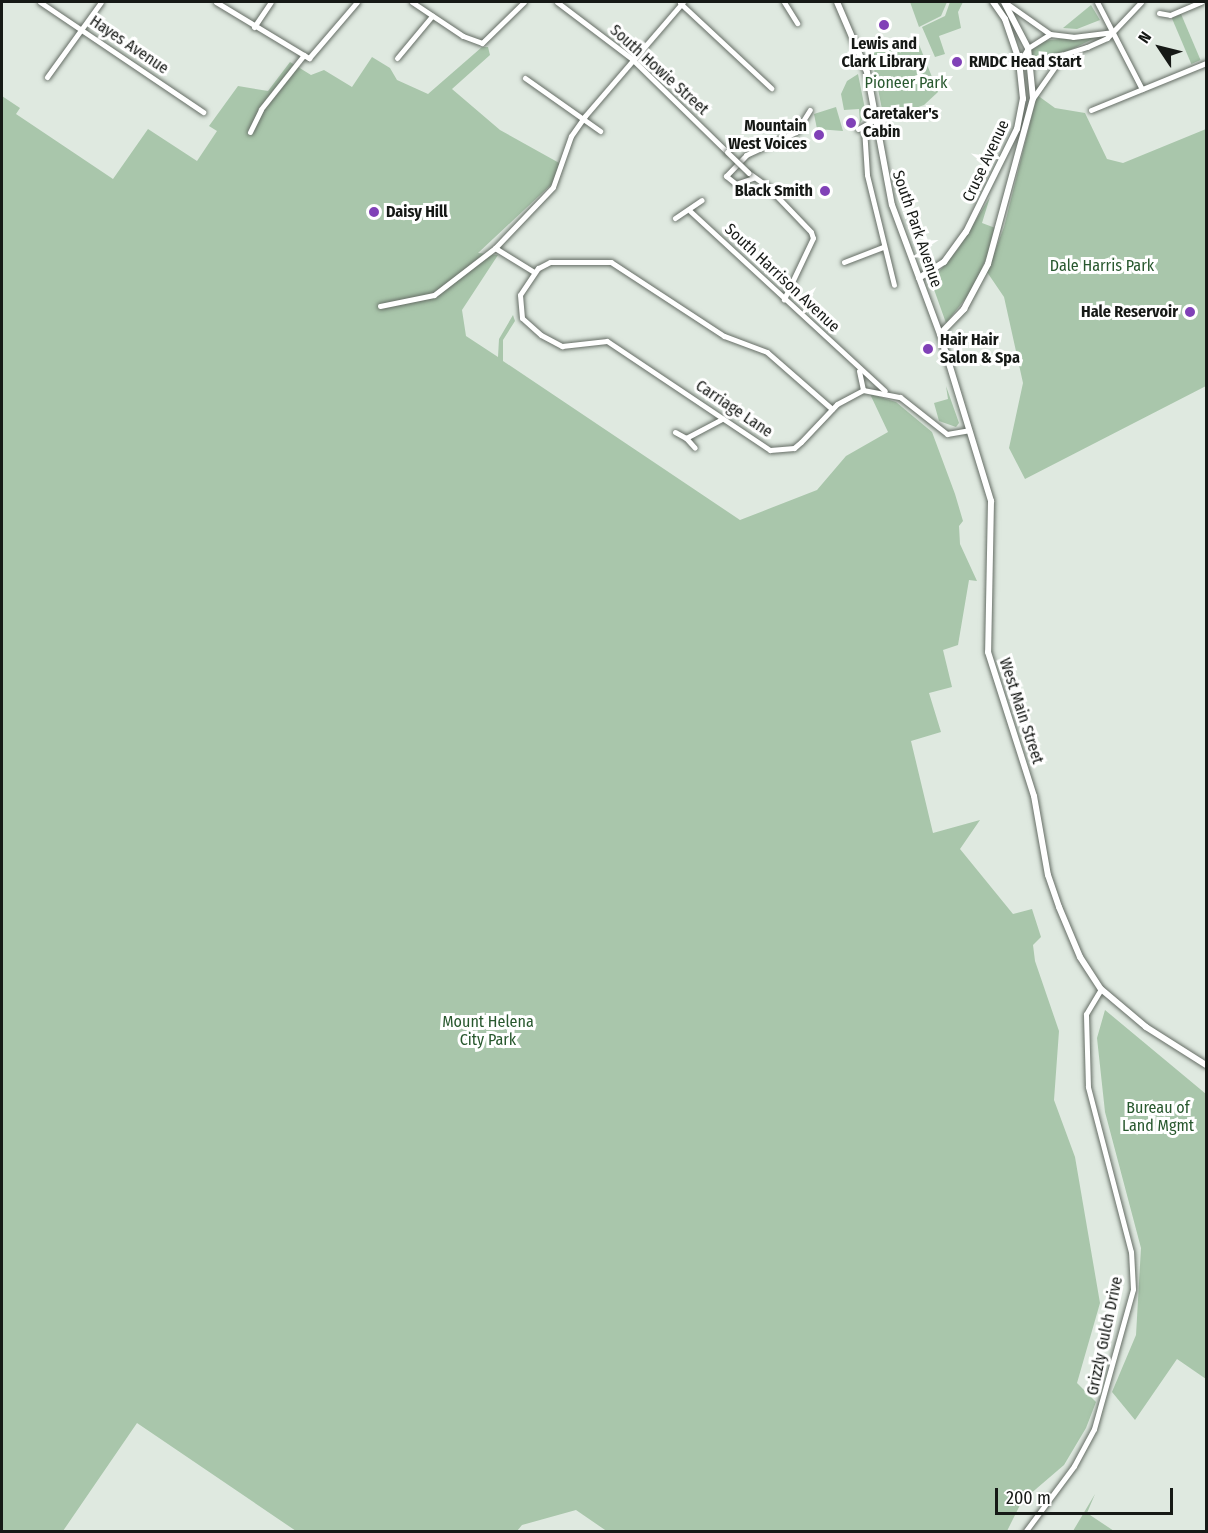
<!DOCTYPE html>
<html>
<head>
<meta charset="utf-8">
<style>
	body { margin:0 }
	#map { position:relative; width:1208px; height:1533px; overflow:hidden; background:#dfe9e0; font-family:"Fira Sans Condensed",sans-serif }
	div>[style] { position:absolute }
	.green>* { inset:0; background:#a9c6ab; transform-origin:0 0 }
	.roads { filter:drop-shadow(0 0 2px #656d65) drop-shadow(0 0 2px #656d65) }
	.minor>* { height:5px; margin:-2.5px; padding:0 2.5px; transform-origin:2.5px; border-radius:2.5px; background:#fff }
	.tertiary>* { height:6px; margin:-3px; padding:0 3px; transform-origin:3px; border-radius:3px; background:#fff }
	.bridges { filter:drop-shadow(0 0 2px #656d65) drop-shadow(0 0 2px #656d65) }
	.minor-bridge>* { height:5px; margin:-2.5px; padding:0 2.5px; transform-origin:2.5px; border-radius:2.5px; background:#fff }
	.dots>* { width:16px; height:16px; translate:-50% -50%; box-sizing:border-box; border:3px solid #fff; border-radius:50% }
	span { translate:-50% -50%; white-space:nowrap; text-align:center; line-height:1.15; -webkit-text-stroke:6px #fff; paint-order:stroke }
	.poi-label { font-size:16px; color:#161916; font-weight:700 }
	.left { translate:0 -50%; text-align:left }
	.right { translate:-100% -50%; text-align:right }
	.street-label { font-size:16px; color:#161916 }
	.park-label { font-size:16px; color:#28582e }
	.frame { position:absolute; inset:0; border:3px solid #161916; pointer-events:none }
	.north { position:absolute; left:1130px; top:18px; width:60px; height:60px; -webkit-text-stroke:4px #fff; paint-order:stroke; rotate:305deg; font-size:16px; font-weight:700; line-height:24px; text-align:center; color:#161916 }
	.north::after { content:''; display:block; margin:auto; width:21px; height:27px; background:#161916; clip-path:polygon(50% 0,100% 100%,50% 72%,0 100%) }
	.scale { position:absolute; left:995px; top:1488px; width:178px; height:27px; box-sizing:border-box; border:3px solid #161916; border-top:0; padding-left:8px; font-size:18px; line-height:21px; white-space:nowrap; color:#161916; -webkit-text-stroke:4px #fff; paint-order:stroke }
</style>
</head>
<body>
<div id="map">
	<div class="green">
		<i style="clip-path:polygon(910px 2px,947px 2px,941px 16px,919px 27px)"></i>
		<i style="clip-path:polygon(950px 2px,963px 2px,958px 12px,961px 28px,939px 36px,945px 54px,935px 57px,922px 27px,945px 16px)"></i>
		<i style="clip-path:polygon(1091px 5px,1100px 20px,1077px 29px,1063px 28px)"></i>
		<i style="left:1181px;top:14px;width:50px;height:10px;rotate:67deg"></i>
		<i style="clip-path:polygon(1103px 34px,1068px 51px,1033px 59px,1031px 51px,1042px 41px)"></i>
		<i style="clip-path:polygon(916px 37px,938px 92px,924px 105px,884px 119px,871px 54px)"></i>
		<i style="clip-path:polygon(482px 47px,488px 47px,490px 55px,452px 89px,500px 130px,561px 164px,554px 182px,478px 253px,498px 255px,462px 310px,466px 336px,498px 357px,499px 339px,513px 315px,515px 321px,503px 340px,503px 361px,740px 520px,817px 490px,846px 456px,888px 432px,870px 394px,896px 402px,932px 432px,955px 494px,963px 521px,959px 526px,960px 544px,977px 581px,969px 580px,958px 645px,943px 650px,952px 687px,929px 693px,941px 732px,911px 741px,933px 833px,980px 820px,960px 849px,1013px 914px,1032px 909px,1041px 937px,1033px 945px,1035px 961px,1059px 1031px,1054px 1100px,1075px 1157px,1100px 1303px,1077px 1383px,1096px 1402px,1086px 1428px,1064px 1465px,1022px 1501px,1007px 1531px,608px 1532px,576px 1510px,522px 1525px,517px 1531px,296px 1531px,137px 1423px,63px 1531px,2px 1531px,2px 96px,20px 108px,16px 114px,113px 179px,148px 129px,197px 161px,217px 131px,209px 126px,238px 86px,268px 91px,290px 62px,311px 75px,324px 70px,352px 87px,372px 57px,390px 68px,397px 80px,428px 94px)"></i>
		<i style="clip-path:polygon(858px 74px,866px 114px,860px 123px,859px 109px,844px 110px,841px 94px,847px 81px)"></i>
		<i style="clip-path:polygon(1037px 95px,1055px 108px,1085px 113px,1107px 159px,1123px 163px,1206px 129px,1206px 386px,1025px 479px,1009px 448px,1023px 383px,1004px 297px,987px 272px,1004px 227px)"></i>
		<i style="clip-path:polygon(836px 107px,843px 131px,817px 129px,814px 114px)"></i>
		<i style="clip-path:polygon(990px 197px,982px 223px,998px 229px,974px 288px,946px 323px,931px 281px,958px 249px)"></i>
		<i style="clip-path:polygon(946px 386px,959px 423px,956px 427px,939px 421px,934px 403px,948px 399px)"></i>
		<i style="clip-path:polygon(1105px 1010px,1206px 1094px,1206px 1379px,1177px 1359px,1135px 1420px,1112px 1392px,1136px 1335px,1141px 1248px,1105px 1112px,1097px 1038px)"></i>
		<i style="clip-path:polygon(1095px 1494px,1087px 1513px,1114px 1531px,1073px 1531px)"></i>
	</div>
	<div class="roads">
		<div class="minor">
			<i style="left:40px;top:2px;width:197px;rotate:34deg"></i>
			<i style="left:216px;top:2px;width:109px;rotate:31.1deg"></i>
			<i style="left:309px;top:58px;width:74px;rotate:-49.4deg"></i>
			<i style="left:412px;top:2px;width:61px;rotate:33.7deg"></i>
			<i style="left:463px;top:36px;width:20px;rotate:20deg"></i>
			<i style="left:482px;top:43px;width:59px;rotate:-44.3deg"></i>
			<i style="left:557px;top:2px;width:94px;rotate:37.2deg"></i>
			<i style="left:632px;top:59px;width:133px;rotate:44.4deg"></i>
			<i style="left:784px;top:2px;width:25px;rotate:58deg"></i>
			<i style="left:1097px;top:2px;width:98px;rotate:62.7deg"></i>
			<i style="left:680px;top:3px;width:125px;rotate:43deg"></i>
			<i style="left:1006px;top:3px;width:54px;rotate:35.2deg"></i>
			<i style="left:1159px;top:13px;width:11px;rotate:10deg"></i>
			<i style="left:1170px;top:15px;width:34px;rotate:-23deg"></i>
			<i style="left:254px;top:27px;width:30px;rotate:-56deg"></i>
			<i style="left:1018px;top:55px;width:16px;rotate:40deg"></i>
			<i style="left:1030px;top:65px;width:60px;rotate:-17.5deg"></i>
			<i style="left:1087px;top:47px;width:22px;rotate:-24deg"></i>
			<i style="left:1107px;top:38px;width:50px;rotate:-46.6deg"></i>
			<i style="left:397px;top:58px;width:55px;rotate:-50.2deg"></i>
			<i style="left:1021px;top:60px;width:14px;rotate:-60deg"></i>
			<i style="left:1028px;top:48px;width:26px;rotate:-32deg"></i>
			<i style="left:1050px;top:34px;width:23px;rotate:7deg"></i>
			<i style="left:1073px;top:37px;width:39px;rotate:-7deg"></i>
			<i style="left:47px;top:77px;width:92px;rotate:-54.2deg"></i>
			<i style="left:525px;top:78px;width:92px;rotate:35.2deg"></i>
			<i style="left:1033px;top:98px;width:49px;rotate:-55deg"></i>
			<i style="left:1091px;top:110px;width:124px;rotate:-22.2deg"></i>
			<i style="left:864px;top:128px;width:47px;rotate:86.3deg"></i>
			<i style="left:867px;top:175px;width:113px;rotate:76.2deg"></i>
			<i style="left:858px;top:129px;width:21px;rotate:-29deg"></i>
			<i style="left:250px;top:132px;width:25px;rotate:-64deg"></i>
			<i style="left:261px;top:109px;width:69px;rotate:-51.5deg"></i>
			<i style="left:749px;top:173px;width:24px;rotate:36deg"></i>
			<i style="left:768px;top:187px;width:62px;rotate:46.3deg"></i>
			<i style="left:811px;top:232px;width:6px;rotate:72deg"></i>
			<i style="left:813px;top:238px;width:68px;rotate:115.4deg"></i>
			<i style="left:753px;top:178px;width:18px;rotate:161deg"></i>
			<i style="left:736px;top:184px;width:13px;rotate:-141deg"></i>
			<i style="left:726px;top:176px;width:29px;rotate:-46deg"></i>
			<i style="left:746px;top:155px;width:55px;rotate:-24.7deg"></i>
			<i style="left:796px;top:132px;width:26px;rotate:-58deg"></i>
			<i style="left:690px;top:211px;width:265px;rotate:42.7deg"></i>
			<i style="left:675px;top:218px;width:32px;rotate:-34deg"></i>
			<i style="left:495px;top:248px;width:84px;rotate:-46.4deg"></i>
			<i style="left:553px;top:187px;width:54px;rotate:-70.6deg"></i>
			<i style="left:571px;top:136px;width:24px;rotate:-55deg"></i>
			<i style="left:585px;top:116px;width:150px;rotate:-49.3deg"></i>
			<i style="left:844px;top:262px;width:42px;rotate:-21deg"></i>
			<i style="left:380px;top:306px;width:55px;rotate:-11.5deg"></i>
			<i style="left:434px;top:295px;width:77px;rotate:-37.6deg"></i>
			<i style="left:495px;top:248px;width:46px;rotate:31.6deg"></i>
			<i style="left:859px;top:371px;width:19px;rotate:78deg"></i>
			<i style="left:832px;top:409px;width:86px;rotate:-138.8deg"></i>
			<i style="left:767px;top:352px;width:46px;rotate:-159.6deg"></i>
			<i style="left:724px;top:336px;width:135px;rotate:-146.8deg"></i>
			<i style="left:611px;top:262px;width:61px;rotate:180deg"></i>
			<i style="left:550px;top:262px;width:13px;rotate:153deg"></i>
			<i style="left:538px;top:268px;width:32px;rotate:124deg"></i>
			<i style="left:520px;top:295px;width:23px;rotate:85deg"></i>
			<i style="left:522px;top:318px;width:25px;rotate:42deg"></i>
			<i style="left:541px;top:335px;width:24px;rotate:28deg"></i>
			<i style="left:562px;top:346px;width:45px;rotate:-6.3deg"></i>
			<i style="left:607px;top:341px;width:196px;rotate:33.8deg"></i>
			<i style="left:770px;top:450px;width:24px;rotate:-5deg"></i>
			<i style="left:794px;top:448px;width:9px;rotate:-41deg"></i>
			<i style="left:801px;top:442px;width:52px;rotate:-46.5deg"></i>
			<i style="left:837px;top:404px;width:30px;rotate:-28deg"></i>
			<i style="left:863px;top:390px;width:38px;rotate:11deg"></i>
			<i style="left:900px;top:397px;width:60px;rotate:38.2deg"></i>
			<i style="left:947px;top:434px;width:22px;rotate:-10deg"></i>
			<i style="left:675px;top:432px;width:13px;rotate:29deg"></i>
			<i style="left:686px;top:438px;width:41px;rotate:-27.8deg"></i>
			<i style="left:686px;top:438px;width:13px;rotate:48deg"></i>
			<i style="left:1025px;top:1532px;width:82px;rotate:-53.4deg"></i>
			<i style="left:1074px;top:1466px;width:42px;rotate:-61.6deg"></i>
			<i style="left:1094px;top:1429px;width:145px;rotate:-74.4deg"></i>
			<i style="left:1133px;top:1289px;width:37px;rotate:-93deg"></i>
			<i style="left:1131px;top:1252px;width:171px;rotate:-104.6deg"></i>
			<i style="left:1088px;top:1087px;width:73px;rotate:-91.6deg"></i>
			<i style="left:1086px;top:1014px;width:29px;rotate:-59deg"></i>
		</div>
		<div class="tertiary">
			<i style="left:837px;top:2px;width:76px;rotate:66.8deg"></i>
			<i style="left:867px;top:72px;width:135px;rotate:79.4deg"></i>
			<i style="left:892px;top:205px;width:138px;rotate:69.6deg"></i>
			<i style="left:940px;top:334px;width:175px;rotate:73deg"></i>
			<i style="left:991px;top:501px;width:151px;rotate:91.1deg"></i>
			<i style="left:988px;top:652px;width:151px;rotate:72.3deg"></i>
			<i style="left:1034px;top:796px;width:80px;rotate:80deg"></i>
			<i style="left:1048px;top:875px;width:34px;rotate:71deg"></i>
			<i style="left:1059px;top:907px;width:54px;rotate:67.2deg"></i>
			<i style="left:1080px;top:957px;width:38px;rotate:57deg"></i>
			<i style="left:1101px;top:989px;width:59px;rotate:40.2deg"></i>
			<i style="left:1146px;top:1027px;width:71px;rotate:32.3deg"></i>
			<i style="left:919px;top:278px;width:30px;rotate:-33deg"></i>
			<i style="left:944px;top:262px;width:37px;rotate:-54deg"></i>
			<i style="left:966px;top:232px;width:115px;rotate:-63.7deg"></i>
			<i style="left:1017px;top:129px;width:31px;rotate:-79deg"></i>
			<i style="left:1023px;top:99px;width:39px;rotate:-96deg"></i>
			<i style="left:1019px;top:60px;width:43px;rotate:-108.9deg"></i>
			<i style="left:1005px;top:19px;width:21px;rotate:-125deg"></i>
			<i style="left:940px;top:334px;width:35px;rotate:-46deg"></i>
			<i style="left:964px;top:309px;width:51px;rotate:-61.9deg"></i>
			<i style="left:988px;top:264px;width:172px;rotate:-74.8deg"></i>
			<i style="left:1033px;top:98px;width:50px;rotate:-95.7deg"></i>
			<i style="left:1028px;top:48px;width:52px;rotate:-117.6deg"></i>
		</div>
	</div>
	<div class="bridges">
		<div class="minor-bridge">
			<i style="left:727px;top:152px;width:30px;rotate:44deg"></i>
		</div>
	</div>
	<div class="dots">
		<i style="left:884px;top:25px;background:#8041b7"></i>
		<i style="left:957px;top:62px;background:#8041b7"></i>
		<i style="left:851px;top:123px;background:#8041b7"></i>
		<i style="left:819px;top:135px;background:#8041b7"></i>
		<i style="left:825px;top:191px;background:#8041b7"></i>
		<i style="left:374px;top:212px;background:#8041b7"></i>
		<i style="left:1190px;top:312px;background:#8041b7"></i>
		<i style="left:928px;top:349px;background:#8041b7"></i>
	</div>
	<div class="poi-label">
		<span style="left:884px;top:53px">Lewis and<br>Clark Library</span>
		<span class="left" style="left:969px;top:62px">RMDC Head Start</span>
		<span class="left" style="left:863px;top:123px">Caretaker's<br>Cabin</span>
		<span class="right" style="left:807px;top:135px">Mountain<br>West Voices</span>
		<span class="right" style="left:813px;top:191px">Black Smith</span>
		<span class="left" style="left:386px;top:212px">Daisy Hill</span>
		<span class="right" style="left:1178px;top:312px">Hale Reservoir</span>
		<span class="left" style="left:940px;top:349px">Hair Hair<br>Salon &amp; Spa</span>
	</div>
	<div class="street-label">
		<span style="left:129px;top:45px;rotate:34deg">Hayes Avenue</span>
		<span style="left:659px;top:70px;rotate:42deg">South Howie Street</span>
		<span style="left:986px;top:161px;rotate:-65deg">Cruse Avenue</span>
		<span style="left:917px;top:229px;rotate:71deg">South Park Avenue</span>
		<span style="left:782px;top:278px;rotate:43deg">South Harrison Avenue</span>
		<span style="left:734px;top:409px;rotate:34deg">Carriage Lane</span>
		<span style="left:1021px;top:711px;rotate:72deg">West Main Street</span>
		<span style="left:1105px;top:1336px;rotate:-78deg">Grizzly Gulch Drive</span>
	</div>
	<div class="park-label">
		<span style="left:906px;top:83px">Pioneer Park</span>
		<span style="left:1102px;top:266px">Dale Harris Park</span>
		<span style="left:488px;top:1031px">Mount Helena<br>City Park</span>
		<span style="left:1158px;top:1117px">Bureau of<br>Land Mgmt</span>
	</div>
	<div class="frame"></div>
	<div class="north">N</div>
	<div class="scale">200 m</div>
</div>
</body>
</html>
